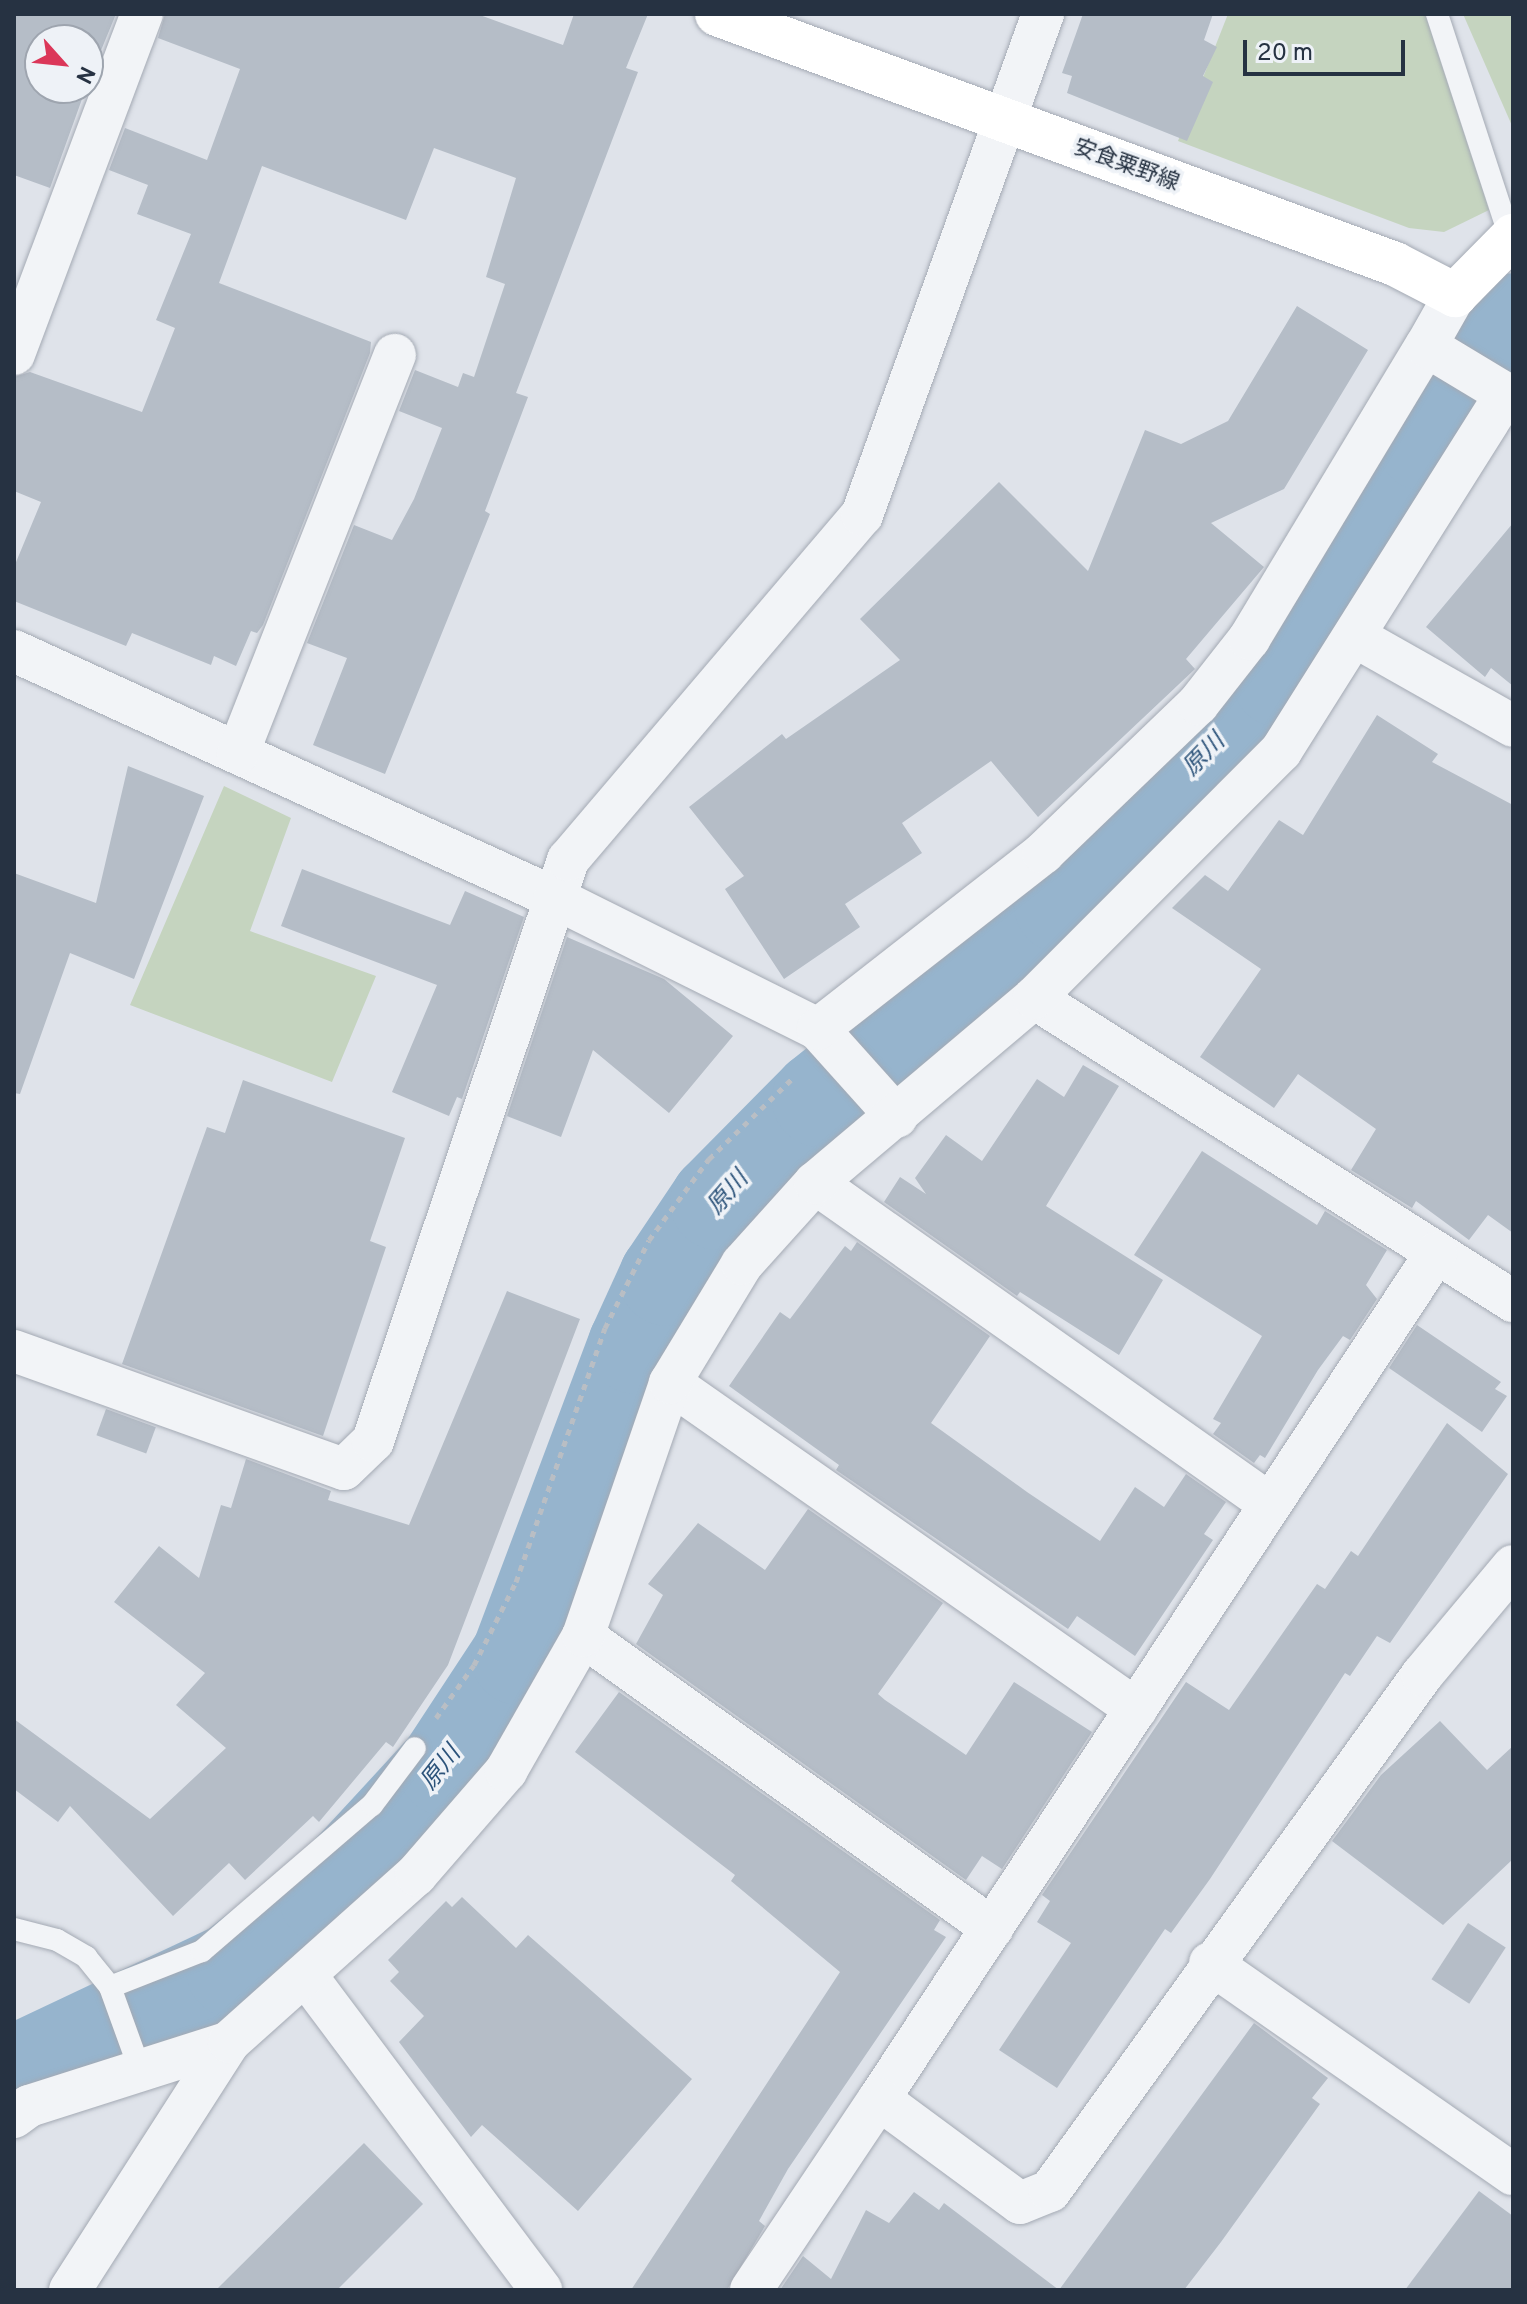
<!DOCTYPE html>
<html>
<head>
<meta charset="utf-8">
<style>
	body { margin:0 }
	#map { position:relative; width:1527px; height:2304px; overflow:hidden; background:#dfe3ea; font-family:Overpass,"Noto Sans JP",sans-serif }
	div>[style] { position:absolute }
	.green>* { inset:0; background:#c5d4bf }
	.river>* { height:96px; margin:-48px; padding:0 48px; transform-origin:48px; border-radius:48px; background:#96b4cd }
	.building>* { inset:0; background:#b5bdc7; transform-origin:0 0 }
	.path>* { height:5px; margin-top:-2.5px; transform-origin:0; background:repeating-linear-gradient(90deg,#b9bec4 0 6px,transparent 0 12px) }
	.roads { filter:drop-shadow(0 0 2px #a4aab4) drop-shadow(0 0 2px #a4aab4) }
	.service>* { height:22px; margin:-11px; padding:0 11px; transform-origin:11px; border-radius:11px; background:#f2f4f7 }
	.minor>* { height:42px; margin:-21px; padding:0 21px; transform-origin:21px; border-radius:21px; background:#f2f4f7 }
	.secondary>* { height:44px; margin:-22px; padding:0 22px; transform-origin:22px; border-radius:22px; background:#fff }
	span { translate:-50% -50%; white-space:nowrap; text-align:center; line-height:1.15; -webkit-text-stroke:7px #eef2f7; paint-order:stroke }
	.street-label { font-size:22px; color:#263242 }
	.water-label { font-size:24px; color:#2c537a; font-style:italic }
	.frame { position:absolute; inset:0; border:16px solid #263242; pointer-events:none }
	.north { position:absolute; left:24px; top:24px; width:80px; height:80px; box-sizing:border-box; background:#eef2f7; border:2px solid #9ea5af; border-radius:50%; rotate:117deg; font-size:22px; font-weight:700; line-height:32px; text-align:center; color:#263242 }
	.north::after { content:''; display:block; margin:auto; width:28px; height:36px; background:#db3759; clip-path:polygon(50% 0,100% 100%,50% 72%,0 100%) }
	.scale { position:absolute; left:1243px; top:40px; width:162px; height:36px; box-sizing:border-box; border:4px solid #263242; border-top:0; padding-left:10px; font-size:24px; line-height:28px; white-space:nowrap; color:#263242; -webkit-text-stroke:6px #eef2f7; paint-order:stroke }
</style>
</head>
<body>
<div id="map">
	<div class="green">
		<i style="clip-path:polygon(1228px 14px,1425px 14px,1489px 210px,1444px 232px,1409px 228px,1178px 141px)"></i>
		<i style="clip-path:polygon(1463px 14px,1513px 14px,1513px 128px)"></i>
		<i style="clip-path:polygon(224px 786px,291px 818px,250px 931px,376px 976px,332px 1082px,130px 1005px)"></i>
	</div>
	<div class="river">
		<i style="left:14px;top:2074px;width:243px;rotate:-25.3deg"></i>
		<i style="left:234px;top:1970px;width:118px;rotate:-38.1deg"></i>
		<i style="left:327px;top:1897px;width:176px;rotate:-47.3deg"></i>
		<i style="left:446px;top:1768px;width:133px;rotate:-56.7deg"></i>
		<i style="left:519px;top:1657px;width:332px;rotate:-69.4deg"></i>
		<i style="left:636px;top:1346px;width:75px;rotate:-65.5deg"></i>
		<i style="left:667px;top:1278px;width:92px;rotate:-56.1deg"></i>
		<i style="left:718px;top:1202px;width:145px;rotate:-45.3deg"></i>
		<i style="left:820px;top:1099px;width:310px;rotate:-38.7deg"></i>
		<i style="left:1062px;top:905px;width:314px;rotate:-46deg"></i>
		<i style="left:1280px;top:679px;width:277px;rotate:-58.4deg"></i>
		<i style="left:1425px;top:443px;width:150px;rotate:-54.2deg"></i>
	</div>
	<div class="building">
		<i style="clip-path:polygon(14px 14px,116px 14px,88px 82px,88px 40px,40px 40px,40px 88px,86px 88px,50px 188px,14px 175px)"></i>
		<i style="clip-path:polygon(165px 14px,477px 14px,563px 45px,574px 14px,648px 14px,626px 68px,638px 72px,516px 393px,528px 397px,485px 511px,490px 514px,385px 774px,313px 745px,347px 658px,307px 643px,354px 525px,392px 540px,414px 499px,442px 428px,399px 411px,415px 370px,458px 387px,463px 373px,474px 377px,505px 284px,486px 277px,516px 178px,434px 148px,406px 220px,262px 166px,219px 283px,371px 342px,370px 353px,263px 625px,257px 633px,251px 631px,236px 666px,214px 656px,211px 665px,132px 633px,126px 646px,14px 601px,14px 567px,41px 502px,14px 491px,14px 377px,30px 372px,142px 412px,175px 328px,156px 320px,191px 234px,137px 214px,148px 185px,109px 170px,125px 128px,207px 160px,240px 69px,158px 38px)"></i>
		<i style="clip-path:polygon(1083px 14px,1213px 14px,1204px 40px,1217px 47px,1203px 76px,1213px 82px,1187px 141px,1067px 93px,1072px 76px,1062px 73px)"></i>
		<i style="clip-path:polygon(1297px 306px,1368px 350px,1284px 489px,1211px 523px,1264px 567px,1186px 659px,1195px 669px,1038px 817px,991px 761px,902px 823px,922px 853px,845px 904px,860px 927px,784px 979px,725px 889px,744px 876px,689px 807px,782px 734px,786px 739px,900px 660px,860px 619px,999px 482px,1088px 571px,1145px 430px,1181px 444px,1228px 421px)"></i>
		<i style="clip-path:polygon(1513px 523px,1513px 686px,1491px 668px,1485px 677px,1426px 627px)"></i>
		<i style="clip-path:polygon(1377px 715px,1438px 754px,1432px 762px,1513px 805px,1513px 1233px,1488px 1215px,1469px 1240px,1416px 1201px,1412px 1208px,1351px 1170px,1376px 1129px,1298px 1074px,1274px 1108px,1200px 1057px,1261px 969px,1172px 908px,1205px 875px,1228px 891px,1279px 820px,1303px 835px)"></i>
		<i style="clip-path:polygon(128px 766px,204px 796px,134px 979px,70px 953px,20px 1094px,14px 1093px,14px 873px,96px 903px)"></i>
		<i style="clip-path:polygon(302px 869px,450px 925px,465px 891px,524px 917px,462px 1099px,457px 1097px,449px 1116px,392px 1092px,437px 985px,281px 926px)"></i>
		<i style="clip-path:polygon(567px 937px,664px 979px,733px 1036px,669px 1113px,593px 1050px,561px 1137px,507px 1116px)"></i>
		<i style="clip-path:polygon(1083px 1065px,1119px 1086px,1046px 1206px,1163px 1280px,1119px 1355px,1020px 1292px,1017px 1296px,884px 1202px,900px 1177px,926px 1194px,915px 1178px,946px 1135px,982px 1161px,1037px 1079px,1064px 1097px)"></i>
		<i style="clip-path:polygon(243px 1080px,405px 1138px,370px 1241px,386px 1247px,323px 1436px,122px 1364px,207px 1127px,225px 1133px)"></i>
		<i style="clip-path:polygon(1202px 1151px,1317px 1225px,1325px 1211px,1387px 1250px,1366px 1285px,1377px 1299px,1350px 1340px,1343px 1336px,1318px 1370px,1265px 1458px,1260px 1455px,1254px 1463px,1213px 1434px,1221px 1423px,1213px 1419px,1262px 1336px,1134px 1255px)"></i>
		<i style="clip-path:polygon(857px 1242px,990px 1336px,931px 1423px,1027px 1492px,1100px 1541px,1135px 1487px,1164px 1507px,1186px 1474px,1226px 1502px,1204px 1534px,1213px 1540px,1135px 1656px,1077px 1616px,1068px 1629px,836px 1470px,839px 1465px,729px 1386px,780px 1312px,790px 1319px,845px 1246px,851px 1251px)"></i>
		<i style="clip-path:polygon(507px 1291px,580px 1319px,448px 1665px,393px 1747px,386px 1742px,319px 1822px,313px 1816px,245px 1880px,229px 1863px,173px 1916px,70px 1806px,58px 1822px,14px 1789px,14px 1719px,150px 1819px,226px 1748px,176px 1705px,205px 1673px,114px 1602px,159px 1546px,199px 1578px,221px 1505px,231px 1508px,246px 1459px,331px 1491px,328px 1500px,409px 1525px)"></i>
		<i style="clip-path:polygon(1417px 1325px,1501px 1382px,1495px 1389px,1507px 1396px,1482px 1432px,1389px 1368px)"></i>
		<i style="left:106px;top:1409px;width:53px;height:28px;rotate:20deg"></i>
		<i style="clip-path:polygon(1447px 1423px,1508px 1474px,1390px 1643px,1377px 1636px,1350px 1676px,1345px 1673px,1210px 1879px,1171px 1933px,1165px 1929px,1057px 2088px,999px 2050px,1071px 1943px,1037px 1922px,1050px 1901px,1042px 1895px,1186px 1682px,1229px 1710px,1317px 1584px,1325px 1589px,1351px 1551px,1358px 1556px)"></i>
		<i style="clip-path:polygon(808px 1509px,943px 1603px,878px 1694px,885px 1700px,966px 1755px,1014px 1682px,1092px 1732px,1002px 1869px,982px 1856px,966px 1880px,636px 1644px,663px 1595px,648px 1584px,698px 1523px,765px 1570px)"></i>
		<i style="clip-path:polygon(619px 1692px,940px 1920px,934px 1930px,946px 1937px,788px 2169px,759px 2221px,765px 2226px,727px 2290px,631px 2290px,840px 1972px,731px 1881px,735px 1875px,575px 1752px)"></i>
		<i style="clip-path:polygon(1440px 1721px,1487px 1770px,1513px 1746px,1513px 1859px,1443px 1925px,1332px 1841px,1381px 1775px)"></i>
		<i style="clip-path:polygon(462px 1897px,516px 1948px,528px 1935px,692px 2079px,578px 2211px,482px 2125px,471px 2137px,399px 2042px,424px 2016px,390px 1981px,399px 1972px,388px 1960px,446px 1901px,452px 1907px)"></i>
		<i style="left:1468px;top:1923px;width:45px;height:67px;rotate:33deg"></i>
		<i style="clip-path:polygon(1254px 2023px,1328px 2078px,1312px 2098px,1320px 2104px,1221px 2242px,1184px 2290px,1059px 2290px)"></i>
		<i style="clip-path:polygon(364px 2143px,423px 2204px,337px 2290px,216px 2290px)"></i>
		<i style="clip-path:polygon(1479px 2191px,1513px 2216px,1513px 2290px,1405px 2290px)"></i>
		<i style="clip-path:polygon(914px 2192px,939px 2210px,944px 2203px,1059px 2290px,780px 2290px,803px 2256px,831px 2279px,866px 2210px,889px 2223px)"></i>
	</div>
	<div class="path">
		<i style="left:436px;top:1718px;width:65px;rotate:-54.4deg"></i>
		<i style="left:474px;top:1665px;width:93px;rotate:-63.2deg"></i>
		<i style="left:516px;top:1582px;width:269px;rotate:-70.7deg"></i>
		<i style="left:605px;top:1328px;width:98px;rotate:-63.4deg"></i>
		<i style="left:649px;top:1240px;width:101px;rotate:-53.5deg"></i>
		<i style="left:709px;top:1159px;width:120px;rotate:-44deg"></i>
	</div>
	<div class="roads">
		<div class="service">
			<i style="left:1437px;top:14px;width:236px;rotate:71.9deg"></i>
			<i style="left:14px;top:1929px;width:44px;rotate:14.3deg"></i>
			<i style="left:57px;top:1940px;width:34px;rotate:30deg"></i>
			<i style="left:86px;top:1957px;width:38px;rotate:51deg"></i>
			<i style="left:110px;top:1987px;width:88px;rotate:70.1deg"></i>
			<i style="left:110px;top:1987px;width:99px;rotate:-21.4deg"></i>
			<i style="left:202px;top:1951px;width:224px;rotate:-40.7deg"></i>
			<i style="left:372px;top:1805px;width:71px;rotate:-53deg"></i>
		</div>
		<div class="minor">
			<i style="left:14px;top:354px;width:363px;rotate:-69.4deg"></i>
			<i style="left:1356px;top:637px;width:180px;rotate:29.5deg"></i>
			<i style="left:14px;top:651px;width:595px;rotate:24.54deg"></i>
			<i style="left:555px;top:898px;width:294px;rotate:26.5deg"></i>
			<i style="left:818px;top:1029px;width:118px;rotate:48.1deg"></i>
			<i style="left:238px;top:753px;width:428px;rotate:-68.5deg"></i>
			<i style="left:1034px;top:998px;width:567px;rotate:32.32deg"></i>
			<i style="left:818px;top:1029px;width:286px;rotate:-38deg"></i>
			<i style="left:1043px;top:853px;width:215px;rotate:-43.9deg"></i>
			<i style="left:1198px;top:704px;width:83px;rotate:-51.9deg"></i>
			<i style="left:1249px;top:639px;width:342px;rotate:-58.9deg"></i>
			<i style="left:815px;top:1183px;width:557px;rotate:35.2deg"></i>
			<i style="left:14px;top:1351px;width:350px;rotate:19.7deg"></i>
			<i style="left:344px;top:1469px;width:40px;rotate:-44deg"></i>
			<i style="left:373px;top:1441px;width:613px;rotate:-71.45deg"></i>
			<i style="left:568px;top:860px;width:453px;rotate:-49.6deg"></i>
			<i style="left:862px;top:515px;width:533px;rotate:-70.14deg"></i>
			<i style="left:670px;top:1383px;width:569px;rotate:34.98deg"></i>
			<i style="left:583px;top:1636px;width:503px;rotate:35.52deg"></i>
			<i style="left:1210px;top:1963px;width:369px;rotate:34.9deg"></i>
			<i style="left:307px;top:1977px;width:391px;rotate:53.2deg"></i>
			<i style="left:879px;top:2099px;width:1013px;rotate:-56.64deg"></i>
			<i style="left:14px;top:2117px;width:19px;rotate:-36deg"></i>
			<i style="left:29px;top:2106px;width:210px;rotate:-17.7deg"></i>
			<i style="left:70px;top:2290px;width:295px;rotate:-57.3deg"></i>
			<i style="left:229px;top:2042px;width:251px;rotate:-41.8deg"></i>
			<i style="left:416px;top:1875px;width:138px;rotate:-49.1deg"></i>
			<i style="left:506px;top:1771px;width:155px;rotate:-60.3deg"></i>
			<i style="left:583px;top:1636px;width:268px;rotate:-71deg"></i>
			<i style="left:670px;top:1383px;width:139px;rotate:-58.8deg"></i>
			<i style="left:742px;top:1264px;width:109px;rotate:-48deg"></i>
			<i style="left:815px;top:1183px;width:287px;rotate:-40.2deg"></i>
			<i style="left:1034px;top:998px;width:349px;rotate:-45deg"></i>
			<i style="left:1281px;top:751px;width:422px;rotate:-57.8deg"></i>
			<i style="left:1506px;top:394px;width:93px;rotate:-149deg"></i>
			<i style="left:1426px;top:346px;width:59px;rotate:-60.4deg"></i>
			<i style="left:751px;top:2290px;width:230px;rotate:-56.2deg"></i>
			<i style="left:879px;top:2099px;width:175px;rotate:36.4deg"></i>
			<i style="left:1020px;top:2203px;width:32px;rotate:-22deg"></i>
			<i style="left:1050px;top:2191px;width:636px;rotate:-54.21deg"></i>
			<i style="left:1422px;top:1675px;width:142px;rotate:-50.1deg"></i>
		</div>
		<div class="secondary">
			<i style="left:717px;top:14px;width:723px;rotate:20.24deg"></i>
			<i style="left:1395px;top:264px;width:68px;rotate:27.3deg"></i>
			<i style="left:1455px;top:295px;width:83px;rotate:-45.5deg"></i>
		</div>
	</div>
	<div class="street-label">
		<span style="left:1126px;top:166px;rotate:20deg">安食粟野線</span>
	</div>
	<div class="water-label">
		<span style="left:1205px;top:756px;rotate:-46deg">原川</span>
		<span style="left:729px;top:1194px;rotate:-49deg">原川</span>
		<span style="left:442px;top:1769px;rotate:-52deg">原川</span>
	</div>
	<div class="frame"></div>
	<div class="north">N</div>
	<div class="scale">20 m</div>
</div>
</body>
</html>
